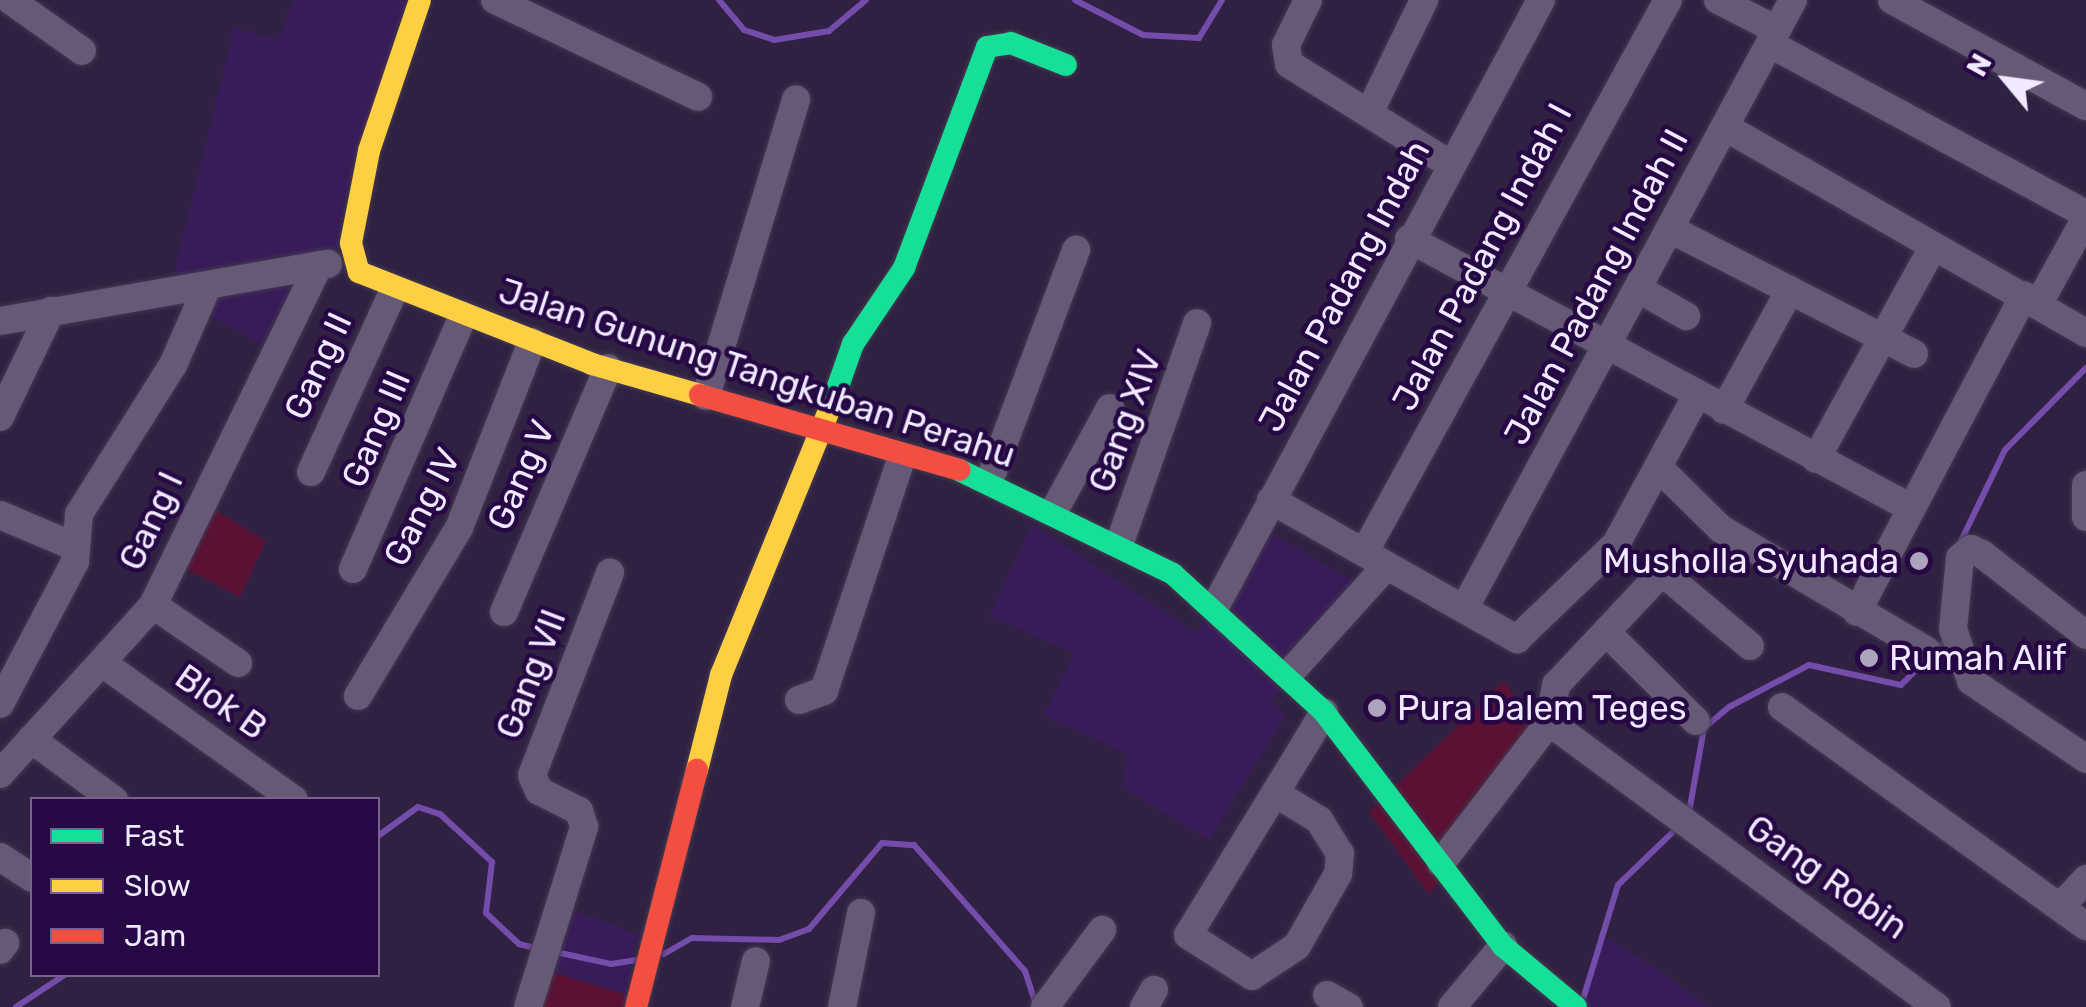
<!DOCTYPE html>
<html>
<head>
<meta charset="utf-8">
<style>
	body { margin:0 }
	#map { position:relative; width:2086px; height:1007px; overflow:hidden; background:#302142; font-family:Rubik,sans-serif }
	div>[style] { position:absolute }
	.built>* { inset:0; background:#381c59 }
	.green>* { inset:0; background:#5a1134 }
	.stream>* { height:6px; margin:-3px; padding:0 3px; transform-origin:3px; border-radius:3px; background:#744dab }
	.roads { filter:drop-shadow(0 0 2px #43394f) drop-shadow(0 0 2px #43394f) }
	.street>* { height:28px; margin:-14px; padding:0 14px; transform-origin:14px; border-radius:14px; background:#655975 }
	.fast>* { height:22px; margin:-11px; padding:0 11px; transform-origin:11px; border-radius:11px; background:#16e098 }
	.slow>* { height:22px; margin:-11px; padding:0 11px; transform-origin:11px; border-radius:11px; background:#ffcf43 }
	.jam>* { height:22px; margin:-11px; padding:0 11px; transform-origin:11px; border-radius:11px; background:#f24e42 }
	.dots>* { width:28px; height:28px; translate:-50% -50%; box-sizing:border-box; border:5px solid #260844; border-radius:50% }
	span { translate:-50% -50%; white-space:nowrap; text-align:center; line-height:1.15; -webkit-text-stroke:9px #260844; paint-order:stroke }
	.street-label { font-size:35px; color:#f0e9ff }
	.poi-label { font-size:35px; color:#f0e9ff }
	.right { translate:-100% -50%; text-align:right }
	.left { translate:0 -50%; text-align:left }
	.legend { position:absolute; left:30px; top:797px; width:350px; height:180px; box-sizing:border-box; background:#260844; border:2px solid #77628f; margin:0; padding:12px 18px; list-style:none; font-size:30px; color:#f0e9ff }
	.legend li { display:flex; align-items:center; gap:20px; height:50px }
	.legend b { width:50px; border:2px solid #77628f }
	.north { position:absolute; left:1956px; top:30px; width:100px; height:100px; -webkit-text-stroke:8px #260844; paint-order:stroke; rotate:299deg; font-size:28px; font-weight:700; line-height:40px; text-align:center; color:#f0e9ff }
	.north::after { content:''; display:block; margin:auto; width:35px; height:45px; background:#f0e9ff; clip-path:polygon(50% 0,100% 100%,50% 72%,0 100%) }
</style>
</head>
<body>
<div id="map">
	<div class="built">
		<i style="clip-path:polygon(293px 0,411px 0,344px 205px,332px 282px,297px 288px,268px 347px,179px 299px,175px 270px,234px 27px,278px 40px)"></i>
		<i style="clip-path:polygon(1032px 524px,1197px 633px,1258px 526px,1374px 593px,1271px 700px,1285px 716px,1209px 840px,1121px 786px,1129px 755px,1043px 715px,1074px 653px,989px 616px)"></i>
		<i style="clip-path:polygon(555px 905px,638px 934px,626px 994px,540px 968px)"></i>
		<i style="clip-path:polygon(1599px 934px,1654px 967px,1707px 1007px,1577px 1007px)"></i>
	</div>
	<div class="green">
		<i style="clip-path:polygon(197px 499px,266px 541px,240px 597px,171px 561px)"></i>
		<i style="clip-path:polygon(1504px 681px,1548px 748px,1429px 894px,1369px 812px)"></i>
		<i style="clip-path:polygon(540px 968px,626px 995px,624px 1007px,531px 1007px)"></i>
	</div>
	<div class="stream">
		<i style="left:719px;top:0;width:39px;rotate:50deg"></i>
		<i style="left:744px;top:30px;width:32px;rotate:18deg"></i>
		<i style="left:774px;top:40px;width:56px;rotate:-9.3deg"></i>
		<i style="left:829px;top:31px;width:48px;rotate:-40deg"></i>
		<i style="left:1075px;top:0;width:76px;rotate:27.2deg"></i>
		<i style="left:1143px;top:35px;width:56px;rotate:3.1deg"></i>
		<i style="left:1199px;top:38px;width:44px;rotate:-58.8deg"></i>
		<i style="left:1959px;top:545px;width:106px;rotate:-64.2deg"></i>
		<i style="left:2005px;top:450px;width:115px;rotate:-45.4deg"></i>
		<i style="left:1688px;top:818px;width:91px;rotate:-79.9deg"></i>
		<i style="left:1704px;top:728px;width:33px;rotate:-40deg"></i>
		<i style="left:1729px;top:707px;width:90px;rotate:-27.7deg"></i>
		<i style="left:1809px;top:665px;width:94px;rotate:12.3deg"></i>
		<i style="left:1901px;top:685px;width:62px;rotate:-45deg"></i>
		<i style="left:378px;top:836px;width:49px;rotate:-35.9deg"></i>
		<i style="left:418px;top:807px;width:23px;rotate:18deg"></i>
		<i style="left:440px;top:814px;width:71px;rotate:42.7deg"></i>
		<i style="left:492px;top:862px;width:51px;rotate:96.7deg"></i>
		<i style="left:486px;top:913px;width:45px;rotate:43.2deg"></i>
		<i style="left:519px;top:944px;width:21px;rotate:14deg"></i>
		<i style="left:551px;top:951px;width:61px;rotate:12.2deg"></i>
		<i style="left:611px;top:964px;width:26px;rotate:-9deg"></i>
		<i style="left:664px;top:954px;width:32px;rotate:-30deg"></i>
		<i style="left:692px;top:938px;width:87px;rotate:1.3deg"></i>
		<i style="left:779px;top:940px;width:32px;rotate:-20deg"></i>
		<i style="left:809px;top:929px;width:113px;rotate:-49.7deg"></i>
		<i style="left:882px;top:843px;width:32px;rotate:4deg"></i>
		<i style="left:914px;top:845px;width:168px;rotate:48.6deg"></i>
		<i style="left:1025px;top:971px;width:36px;rotate:72deg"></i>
		<i style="left:1584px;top:996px;width:116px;rotate:-73deg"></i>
		<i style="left:1618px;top:885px;width:85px;rotate:-44deg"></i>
		<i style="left:16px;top:1007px;width:60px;rotate:-33.4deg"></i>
	</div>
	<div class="roads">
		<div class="street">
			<i style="left:10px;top:0;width:88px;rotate:35.3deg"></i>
			<i style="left:495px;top:0;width:225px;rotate:25.5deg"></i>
			<i style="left:1308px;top:0;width:50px;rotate:116.1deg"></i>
			<i style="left:1286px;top:45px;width:19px;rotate:81deg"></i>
			<i style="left:1289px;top:64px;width:191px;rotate:31.9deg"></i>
			<i style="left:1718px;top:0;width:66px;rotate:27deg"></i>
			<i style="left:1892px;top:0;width:221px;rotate:28.7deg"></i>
			<i style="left:1770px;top:44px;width:359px;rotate:28.3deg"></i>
			<i style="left:1369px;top:113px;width:126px;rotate:-64deg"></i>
			<i style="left:1725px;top:127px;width:416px;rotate:29.7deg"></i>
			<i style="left:1670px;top:229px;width:274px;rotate:27.1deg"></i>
			<i style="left:1409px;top:239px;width:570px;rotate:28.18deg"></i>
			<i style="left:1640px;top:290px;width:53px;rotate:29.5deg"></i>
			<i style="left:2039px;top:303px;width:97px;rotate:-61.1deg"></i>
			<i style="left:0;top:321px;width:333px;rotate:-9.9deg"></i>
			<i style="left:706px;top:396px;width:310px;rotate:-73.1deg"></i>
			<i style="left:1724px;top:410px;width:137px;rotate:-61.2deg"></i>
			<i style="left:0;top:417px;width:118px;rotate:-64.3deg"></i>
			<i style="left:1816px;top:459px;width:242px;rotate:-61.1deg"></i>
			<i style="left:1658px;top:467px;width:88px;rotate:44.5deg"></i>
			<i style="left:1721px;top:529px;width:239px;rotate:30.6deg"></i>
			<i style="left:311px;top:472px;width:198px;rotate:-65.5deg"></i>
			<i style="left:990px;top:479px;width:245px;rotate:-69.4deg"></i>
			<i style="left:2086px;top:485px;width:32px;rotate:90deg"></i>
			<i style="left:1271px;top:500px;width:283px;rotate:29.5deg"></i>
			<i style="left:1517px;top:639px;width:137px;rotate:-43.8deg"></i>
			<i style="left:1616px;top:544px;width:170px;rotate:-61.5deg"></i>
			<i style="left:1055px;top:509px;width:115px;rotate:-61.4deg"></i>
			<i style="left:0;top:515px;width:79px;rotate:23deg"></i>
			<i style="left:1120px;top:542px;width:232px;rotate:-70.6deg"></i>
			<i style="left:1365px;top:551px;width:629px;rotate:-61.19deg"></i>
			<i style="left:353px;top:569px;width:276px;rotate:-66.5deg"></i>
			<i style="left:153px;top:605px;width:103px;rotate:34.3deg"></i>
			<i style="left:1215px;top:607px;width:689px;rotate:-61.76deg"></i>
			<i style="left:1464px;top:609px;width:692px;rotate:-61.62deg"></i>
			<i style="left:504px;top:612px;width:265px;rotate:-66.9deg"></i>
			<i style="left:1857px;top:612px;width:358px;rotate:-62.2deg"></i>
			<i style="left:1607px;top:633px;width:125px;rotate:44.7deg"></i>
			<i style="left:2086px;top:635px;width:132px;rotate:-142.1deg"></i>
			<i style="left:1982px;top:554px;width:12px;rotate:-156deg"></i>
			<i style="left:1971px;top:549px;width:14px;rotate:141deg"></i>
			<i style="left:1960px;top:558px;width:71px;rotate:95.6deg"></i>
			<i style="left:1953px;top:629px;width:55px;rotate:70.9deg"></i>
			<i style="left:1971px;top:681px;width:139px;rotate:34.1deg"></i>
			<i style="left:105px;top:665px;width:232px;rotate:35.5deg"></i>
			<i style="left:1288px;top:675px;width:140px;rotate:-47.9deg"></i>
			<i style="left:358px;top:696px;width:196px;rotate:-59deg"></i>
			<i style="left:459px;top:528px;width:200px;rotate:-68.6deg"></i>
			<i style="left:799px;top:700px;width:27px;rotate:-20deg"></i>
			<i style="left:824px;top:691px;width:247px;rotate:-71.6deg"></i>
			<i style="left:0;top:704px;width:161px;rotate:-62.2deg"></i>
			<i style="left:75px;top:562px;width:48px;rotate:-85.2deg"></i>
			<i style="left:79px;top:514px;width:176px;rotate:-57.8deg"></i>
			<i style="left:173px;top:365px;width:85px;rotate:-66.4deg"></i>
			<i style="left:1782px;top:707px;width:375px;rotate:35.8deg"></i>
			<i style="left:1549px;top:722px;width:481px;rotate:36.3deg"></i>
			<i style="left:31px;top:739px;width:103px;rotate:36.3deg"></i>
			<i style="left:0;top:774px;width:228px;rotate:-47.8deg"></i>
			<i style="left:153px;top:605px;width:378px;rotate:-64deg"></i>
			<i style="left:1275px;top:793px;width:52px;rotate:31.5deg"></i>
			<i style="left:1319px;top:820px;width:39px;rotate:58deg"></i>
			<i style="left:1340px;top:853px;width:21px;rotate:95deg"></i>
			<i style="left:1338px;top:874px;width:83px;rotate:119.7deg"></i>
			<i style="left:1297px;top:946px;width:54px;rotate:146.3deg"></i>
			<i style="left:1252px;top:976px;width:76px;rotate:-147.4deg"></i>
			<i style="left:1188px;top:935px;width:224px;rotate:-58.5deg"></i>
			<i style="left:1305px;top:744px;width:37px;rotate:-59deg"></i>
			<i style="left:0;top:857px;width:38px;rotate:33deg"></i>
			<i style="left:1441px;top:863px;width:178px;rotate:-52.5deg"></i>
			<i style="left:1549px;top:722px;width:38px;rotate:-79deg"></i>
			<i style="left:1556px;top:685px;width:155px;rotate:-46.8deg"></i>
			<i style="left:1662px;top:572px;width:115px;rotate:40.1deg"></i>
			<i style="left:2061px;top:906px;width:37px;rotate:-47deg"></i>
			<i style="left:0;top:950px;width:9px;rotate:-54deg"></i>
			<i style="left:1327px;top:995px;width:25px;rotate:29deg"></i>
			<i style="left:528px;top:1007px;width:189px;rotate:-72.7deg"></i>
			<i style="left:584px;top:827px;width:17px;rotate:-107deg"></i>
			<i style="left:579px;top:811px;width:45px;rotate:-153.4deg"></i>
			<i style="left:539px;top:791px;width:17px;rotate:-114deg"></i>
			<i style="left:532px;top:775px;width:217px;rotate:-68.9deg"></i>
			<i style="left:745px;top:1007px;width:47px;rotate:-76.6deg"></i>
			<i style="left:842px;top:1007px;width:96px;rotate:-78.6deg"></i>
			<i style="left:1045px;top:1007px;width:96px;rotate:-53.5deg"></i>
			<i style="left:1144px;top:1007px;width:20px;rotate:-60deg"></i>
			<i style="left:1452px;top:1007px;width:80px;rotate:-50.1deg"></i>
		</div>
		<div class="fast">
			<i style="left:831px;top:406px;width:66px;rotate:-70.5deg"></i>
			<i style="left:853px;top:344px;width:92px;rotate:-56.1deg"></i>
			<i style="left:904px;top:268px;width:236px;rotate:-69.4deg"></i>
			<i style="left:987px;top:47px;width:24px;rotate:-9deg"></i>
			<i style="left:1011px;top:43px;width:59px;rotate:21.8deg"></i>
			<i style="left:959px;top:470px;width:238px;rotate:25.9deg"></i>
			<i style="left:1173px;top:574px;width:205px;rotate:42.4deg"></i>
			<i style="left:1324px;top:712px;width:295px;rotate:52.6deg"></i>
			<i style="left:1503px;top:946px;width:95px;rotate:39.9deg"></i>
		</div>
		<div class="slow">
			<i style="left:420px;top:0;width:159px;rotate:108.7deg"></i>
			<i style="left:369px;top:151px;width:94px;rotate:101.1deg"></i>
			<i style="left:351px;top:243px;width:30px;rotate:75deg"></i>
			<i style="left:359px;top:272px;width:251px;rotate:21.5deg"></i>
			<i style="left:592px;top:364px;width:112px;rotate:16deg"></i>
			<i style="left:697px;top:770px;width:98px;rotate:-75.8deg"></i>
			<i style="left:721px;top:675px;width:291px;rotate:-67.8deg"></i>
		</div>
		<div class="jam">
			<i style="left:700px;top:395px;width:270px;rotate:16.1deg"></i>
			<i style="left:636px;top:1007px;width:245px;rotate:-75.6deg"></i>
		</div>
	</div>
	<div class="dots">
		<i style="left:1919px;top:561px;background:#ada3bd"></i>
		<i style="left:1869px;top:658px;background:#ada3bd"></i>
		<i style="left:1377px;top:708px;background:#ada3bd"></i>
	</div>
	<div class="street-label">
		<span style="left:1482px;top:257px;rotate:-62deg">Jalan Padang Indah I</span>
		<span style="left:1344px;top:286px;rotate:-62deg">Jalan Padang Indah</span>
		<span style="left:1596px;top:287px;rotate:-62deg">Jalan Padang Indah II</span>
		<span style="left:318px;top:366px;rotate:-65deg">Gang II</span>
		<span style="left:757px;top:373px;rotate:18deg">Jalan Gunung Tangkuban Perahu</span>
		<span style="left:1125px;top:421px;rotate:-70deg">Gang XIV</span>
		<span style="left:376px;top:429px;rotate:-67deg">Gang III</span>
		<span style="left:521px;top:475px;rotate:-66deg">Gang V</span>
		<span style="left:422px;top:507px;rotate:-63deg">Gang IV</span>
		<span style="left:151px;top:521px;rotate:-65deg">Gang I</span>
		<span style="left:531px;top:674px;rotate:-69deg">Gang VII</span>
		<span style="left:221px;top:702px;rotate:35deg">Blok B</span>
		<span style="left:1827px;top:877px;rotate:35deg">Gang Robin</span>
	</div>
	<div class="poi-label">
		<span class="right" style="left:1899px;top:561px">Musholla Syuhada</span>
		<span class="left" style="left:1889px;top:658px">Rumah Alif</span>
		<span class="left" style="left:1397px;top:708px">Pura Dalem Teges</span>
	</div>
	<ul class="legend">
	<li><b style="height:12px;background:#16e098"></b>Fast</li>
	<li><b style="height:12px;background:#ffcf43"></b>Slow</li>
	<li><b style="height:12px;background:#f24e42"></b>Jam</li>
	</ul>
	<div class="north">N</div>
</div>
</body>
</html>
